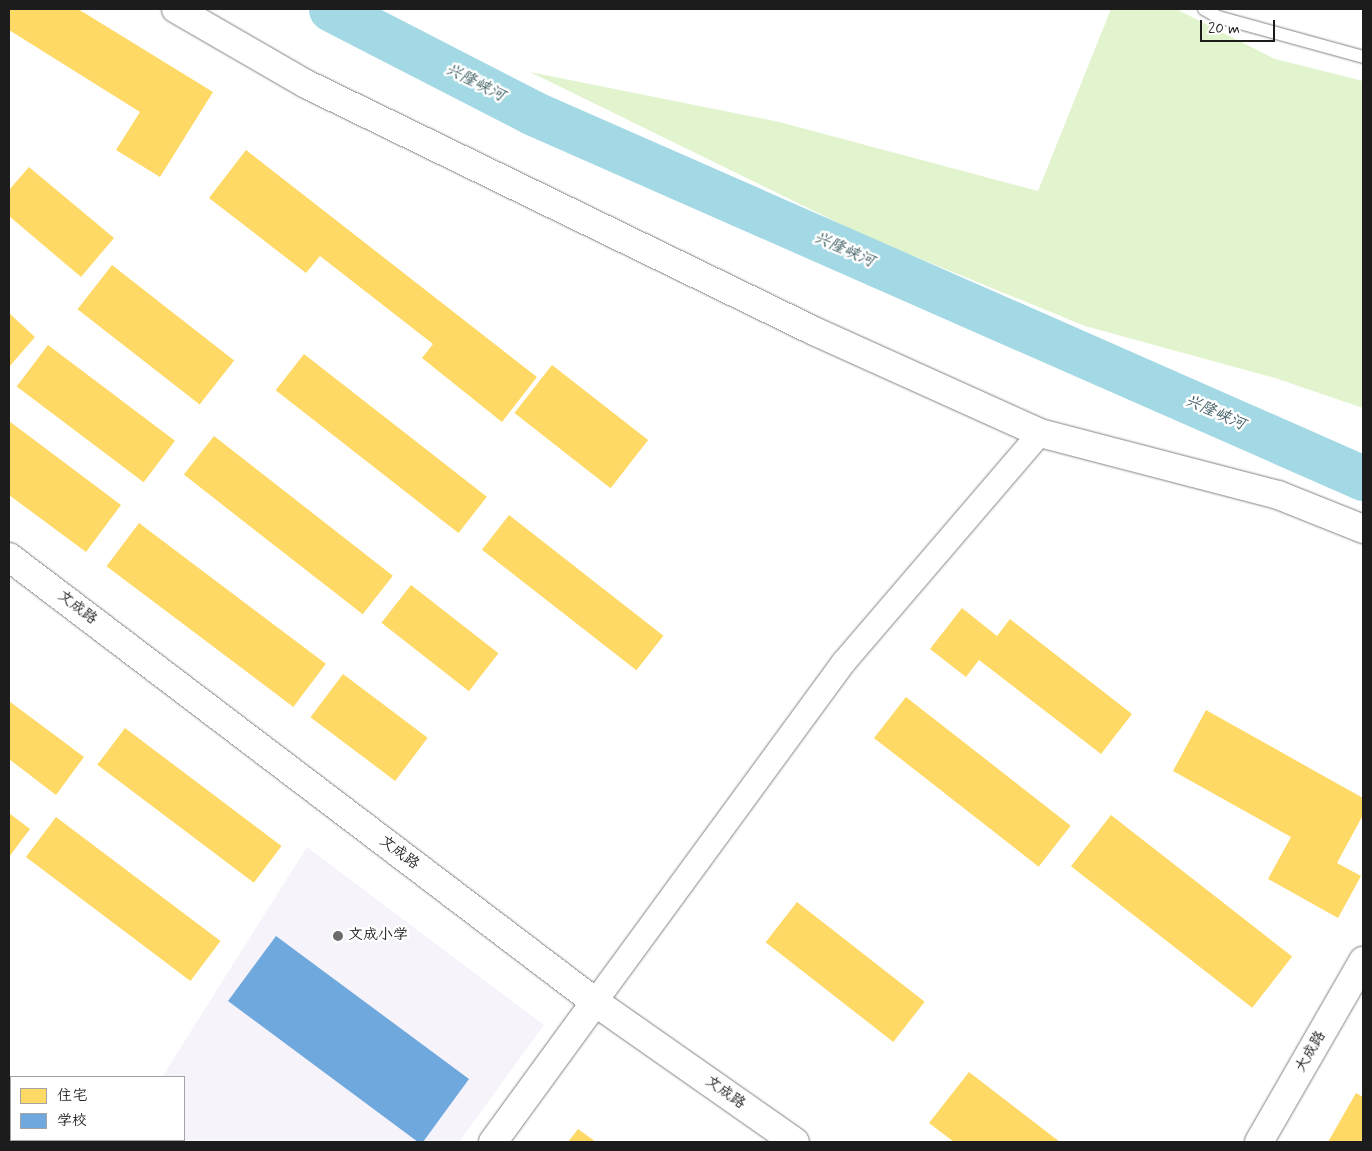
<!DOCTYPE html>
<html>
<head>
<meta charset="utf-8">
<style>
	body { margin:0 }
	#map { position:relative; width:1372px; height:1151px; overflow:hidden; background:#fff; font-family:Mynerve,"LXGW WenKai TC",sans-serif }
	div>[style] { position:absolute }
	.built>* { inset:0; background:#f6f3fb }
	.green>* { inset:0; background:#e1f4cd }
	.homes>* { inset:0; background:#ffd966; transform-origin:0 0 }
	.schools>* { inset:0; background:#6fa8dc }
	.river>* { height:45px; margin:-22.5px; padding:0 22.5px; transform-origin:22.5px; border-radius:22.5px; background:#a3d9e4 }
	.roads { filter:drop-shadow(0 0 1px #828282) drop-shadow(0 0 1px #828282) }
	.lane>* { height:12px; margin:-6px; padding:0 6px; transform-origin:6px; border-radius:6px; background:#fff }
	.street>* { height:24px; margin:-12px; padding:0 12px; transform-origin:12px; border-radius:12px; background:#fff }
	.secondary>* { height:28px; margin:-14px; padding:0 14px; transform-origin:14px; border-radius:14px; background:#fff }
	.dots>* { width:14px; height:14px; translate:-50% -50%; box-sizing:border-box; border:2px solid #fff; border-radius:50% }
	span { translate:-50% -50%; white-space:nowrap; text-align:center; line-height:1.15; -webkit-text-stroke:5px #fff; paint-order:stroke }
	.street-label { font-size:15px; color:#1c1c1c }
	.poi-label { font-size:15px; color:#1c1c1c }
	.left { translate:0 -50%; text-align:left }
	.water-label { font-size:16px; color:#426167; font-style:italic }
	.frame { position:absolute; inset:0; border:10px solid #1c1c1c; pointer-events:none }
	.legend { position:absolute; left:10px; top:1076px; width:175px; height:65px; box-sizing:border-box; background:#fff; border:1px solid #a4a4a4; margin:0; padding:6px 9px; list-style:none; font-size:15px; color:#1c1c1c }
	.legend li { display:flex; align-items:center; gap:10px; height:25px }
	.legend b { width:25px; border:1px solid #a4a4a4 }
	.scale { position:absolute; left:1200px; top:20px; width:75px; height:22px; box-sizing:border-box; border:2px solid #1c1c1c; border-top:0; padding-left:6px; font-size:15px; line-height:18px; white-space:nowrap; color:#1c1c1c; -webkit-text-stroke:4px #fff; paint-order:stroke }
</style>
</head>
<body>
<div id="map">
	<div class="built">
		<i style="clip-path:polygon(307px 847px,544px 1025px,459px 1142px,121px 1142px,122px 1140px,184px 1140px,184px 1077px,162px 1077px)"></i>
	</div>
	<div class="green">
		<i style="clip-path:polygon(1111px 9px,1176px 9px,1275px 59px,1363px 81px,1363px 408px,1275px 378px,1085px 326px,867px 237px,530px 72px,779px 122px,1038px 191px)"></i>
	</div>
	<div class="homes">
		<i style="clip-path:polygon(9px 9px,78px 9px,213px 92px,160px 177px,116px 150px,140px 112px,9px 30px)"></i>
		<i style="clip-path:polygon(246px 150px,537px 377px,502px 422px,422px 358px,433px 344px,320px 256px,306px 273px,209px 198px)"></i>
		<i style="clip-path:polygon(29px 167px,114px 238px,81px 277px,9px 216px,9px 190px)"></i>
		<i style="left:112px;top:265px;width:155px;height:56px;rotate:38deg"></i>
		<i style="clip-path:polygon(9px 313px,35px 337px,9px 367px)"></i>
		<i style="left:48px;top:345px;width:159px;height:52px;rotate:37deg"></i>
		<i style="left:304px;top:354px;width:232px;height:46px;rotate:38deg"></i>
		<i style="left:552px;top:365px;width:122px;height:61px;rotate:38deg"></i>
		<i style="clip-path:polygon(9px 421px,121px 505px,86px 552px,9px 495px)"></i>
		<i style="left:214px;top:436px;width:227px;height:49px;rotate:38deg"></i>
		<i style="left:509px;top:515px;width:196px;height:44px;rotate:38deg"></i>
		<i style="left:139px;top:523px;width:234px;height:54px;rotate:37deg"></i>
		<i style="left:411px;top:585px;width:111px;height:48px;rotate:38deg"></i>
		<i style="clip-path:polygon(962px 608px,997px 636px,1010px 619px,1132px 714px,1101px 754px,979px 660px,966px 677px,930px 649px)"></i>
		<i style="left:343px;top:674px;width:106px;height:54px;rotate:37deg"></i>
		<i style="left:906px;top:697px;width:209px;height:52px;rotate:38deg"></i>
		<i style="clip-path:polygon(9px 701px,84px 757px,56px 795px,9px 759px)"></i>
		<i style="clip-path:polygon(1206px 710px,1363px 798px,1363px 815px,1337px 863px,1361px 876px,1338px 918px,1268px 879px,1291px 837px,1173px 771px)"></i>
		<i style="left:125px;top:728px;width:196px;height:46px;rotate:37deg"></i>
		<i style="clip-path:polygon(9px 813px,30px 829px,9px 857px)"></i>
		<i style="left:1111px;top:815px;width:230px;height:65px;rotate:38deg"></i>
		<i style="left:56px;top:817px;width:206px;height:50px;rotate:37deg"></i>
		<i style="left:797px;top:902px;width:162px;height:51px;rotate:38deg"></i>
		<i style="clip-path:polygon(969px 1072px,1060px 1142px,954px 1142px,929px 1123px)"></i>
		<i style="clip-path:polygon(1356px 1093px,1363px 1097px,1363px 1142px,1328px 1142px)"></i>
		<i style="clip-path:polygon(9px 1115px,11px 1117px,11px 1140px,39px 1140px,42px 1142px,9px 1142px)"></i>
		<i style="clip-path:polygon(578px 1129px,596px 1142px,568px 1142px)"></i>
	</div>
	<div class="schools">
		<i style="clip-path:polygon(276px 936px,469px 1079px,423px 1142px,418px 1142px,228px 1001px)"></i>
	</div>
	<div class="river">
		<i style="left:331px;top:9px;width:227px;rotate:27.2deg"></i>
		<i style="left:533px;top:113px;width:907px;rotate:23.74deg"></i>
	</div>
	<div class="roads">
		<div class="lane">
			<i style="left:1204px;top:9px;width:16px;rotate:30deg"></i>
			<i style="left:1218px;top:17px;width:150px;rotate:15.4deg"></i>
		</div>
		<div class="street">
			<i style="left:595px;top:1002px;width:421px;rotate:-53.8deg"></i>
			<i style="left:844px;top:662px;width:301px;rotate:-49.4deg"></i>
		</div>
		<div class="secondary">
			<i style="left:176px;top:9px;width:150px;rotate:30deg"></i>
			<i style="left:306px;top:84px;width:565px;rotate:25.93deg"></i>
			<i style="left:814px;top:331px;width:248px;rotate:24.3deg"></i>
			<i style="left:1040px;top:433px;width:246px;rotate:14.6deg"></i>
			<i style="left:1278px;top:495px;width:92px;rotate:21.8deg"></i>
			<i style="left:9px;top:557px;width:736px;rotate:37.21deg"></i>
			<i style="left:595px;top:1002px;width:244px;rotate:35deg"></i>
			<i style="left:493px;top:1142px;width:173px;rotate:-53.9deg"></i>
			<i style="left:1259px;top:1142px;width:209px;rotate:-60.1deg"></i>
		</div>
	</div>
	<div class="dots">
		<i style="left:338px;top:936px;background:#6b6b6b"></i>
	</div>
	<div class="street-label">
		<span style="left:77px;top:608px;rotate:37deg">文成路</span>
		<span style="left:399px;top:853px;rotate:37deg">文成路</span>
		<span style="left:1311px;top:1052px;rotate:-60deg">大成路</span>
		<span style="left:725px;top:1093px;rotate:35deg">文成路</span>
	</div>
	<div class="poi-label">
		<span class="left" style="left:348px;top:936px">文成小学</span>
	</div>
	<div class="water-label">
		<span style="left:475px;top:83px;rotate:27deg">兴隆峡河</span>
		<span style="left:844px;top:250px;rotate:24deg">兴隆峡河</span>
		<span style="left:1215px;top:413px;rotate:24deg">兴隆峡河</span>
	</div>
	<div class="frame"></div>
	<ul class="legend">
	<li><b style="height:14px;background:#ffd966"></b>住宅</li>
	<li><b style="height:14px;background:#6fa8dc"></b>学校</li>
	</ul>
	<div class="scale">20 m</div>
</div>
</body>
</html>
